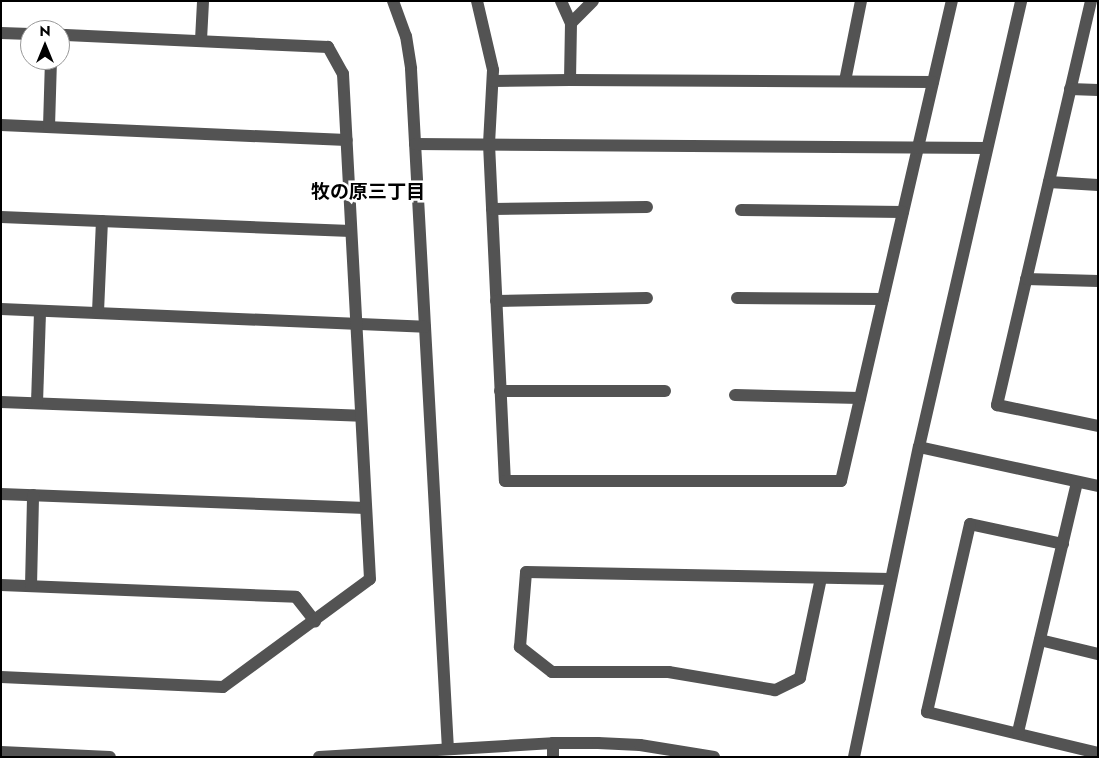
<!DOCTYPE html>
<html>
<head>
<meta charset="utf-8">
<style>
	body { margin:0 }
	#map { position:relative; width:1099px; height:758px; overflow:hidden; background:#fff; font-family:Jost,"Noto Sans JP",sans-serif }
	div>[style] { position:absolute }
	.minor>* { height:12px; margin:-6px; padding:0 6px; transform-origin:6px; border-radius:6px; background:#535353 }
	span { translate:-50% -50%; white-space:nowrap; text-align:center; line-height:1.15; -webkit-text-stroke:5px #fff; paint-order:stroke }
	.neighbourhood-label { font-size:19px; color:#000; font-weight:700 }
	.frame { position:absolute; inset:0; border:2px solid #000; pointer-events:none }
	.north { position:absolute; left:20px; top:20px; width:50px; height:50px; box-sizing:border-box; background:#fff; border:1px solid #999; border-radius:50%; rotate:0deg; font-size:14px; font-weight:700; line-height:20px; text-align:center; color:#000 }
	.north::after { content:''; display:block; margin:auto; width:18px; height:22px; background:#000; clip-path:polygon(50% 0,100% 100%,50% 72%,0 100%) }
</style>
</head>
<body>
<div id="map">
	<div class="minor">
		<i style="left:393px;top:1px;width:37px;rotate:70deg"></i>
		<i style="left:406px;top:36px;width:33px;rotate:81deg"></i>
		<i style="left:411px;top:69px;width:681px;rotate:86.89deg"></i>
		<i style="left:477px;top:1px;width:71px;rotate:76.9deg"></i>
		<i style="left:493px;top:70px;width:74px;rotate:93.1deg"></i>
		<i style="left:489px;top:144px;width:337px;rotate:87.3deg"></i>
		<i style="left:505px;top:481px;width:336px"></i>
		<i style="left:841px;top:481px;width:493px;rotate:-77deg"></i>
		<i style="left:561px;top:1px;width:24px;rotate:66deg"></i>
		<i style="left:593px;top:1px;width:31px;rotate:135deg"></i>
		<i style="left:571px;top:23px;width:57px;rotate:91deg"></i>
		<i style="left:570px;top:80px;width:363px;rotate:0.3deg"></i>
		<i style="left:1091px;top:1px;width:415px;rotate:103.1deg"></i>
		<i style="left:997px;top:405px;width:103px;rotate:11.7deg"></i>
		<i style="left:1px;top:33px;width:29px;rotate:2deg"></i>
		<i style="left:201px;top:40px;width:39px;rotate:-87deg"></i>
		<i style="left:493px;top:81px;width:77px;rotate:-0.7deg"></i>
		<i style="left:845px;top:81px;width:82px;rotate:-78.7deg"></i>
		<i style="left:1070px;top:89px;width:28px;rotate:2deg"></i>
		<i style="left:1px;top:125px;width:346px;rotate:2.5deg"></i>
		<i style="left:49px;top:127px;width:67px;rotate:-88.3deg"></i>
		<i style="left:415px;top:144px;width:572px;rotate:0.4deg"></i>
		<i style="left:1049px;top:182px;width:49px;rotate:3.5deg"></i>
		<i style="left:492px;top:209px;width:155px;rotate:-0.7deg"></i>
		<i style="left:741px;top:210px;width:162px;rotate:0.7deg"></i>
		<i style="left:1px;top:217px;width:350px;rotate:2.3deg"></i>
		<i style="left:1026px;top:279px;width:72px;rotate:1.6deg"></i>
		<i style="left:737px;top:298px;width:146px;rotate:0.4deg"></i>
		<i style="left:496px;top:301px;width:151px;rotate:-1.1deg"></i>
		<i style="left:1px;top:309px;width:424px;rotate:2.4deg"></i>
		<i style="left:98px;top:312px;width:91px;rotate:-87.5deg"></i>
		<i style="left:500px;top:391px;width:165px"></i>
		<i style="left:735px;top:395px;width:125px;rotate:1.4deg"></i>
		<i style="left:1px;top:402px;width:360px;rotate:2.2deg"></i>
		<i style="left:37px;top:403px;width:92px;rotate:-88.1deg"></i>
		<i style="left:919px;top:447px;width:183px;rotate:12.3deg"></i>
		<i style="left:1px;top:494px;width:365px;rotate:2.2deg"></i>
		<i style="left:1063px;top:544px;width:95px;rotate:-167.9deg"></i>
		<i style="left:970px;top:524px;width:193px;rotate:102.9deg"></i>
		<i style="left:927px;top:712px;width:176px;rotate:13.5deg"></i>
		<i style="left:821px;top:578px;width:102px;rotate:101.9deg"></i>
		<i style="left:800px;top:678px;width:28px;rotate:154deg"></i>
		<i style="left:775px;top:690px;width:108px;rotate:-170.4deg"></i>
		<i style="left:669px;top:672px;width:117px;rotate:180deg"></i>
		<i style="left:552px;top:672px;width:41px;rotate:-142deg"></i>
		<i style="left:520px;top:647px;width:75px;rotate:-85.4deg"></i>
		<i style="left:526px;top:572px;width:365px;rotate:1.1deg"></i>
		<i style="left:1px;top:585px;width:295px;rotate:2.3deg"></i>
		<i style="left:296px;top:597px;width:31px;rotate:52deg"></i>
		<i style="left:31px;top:586px;width:91px;rotate:-88.7deg"></i>
		<i style="left:1040px;top:640px;width:60px;rotate:13.6deg"></i>
		<i style="left:1px;top:677px;width:222px;rotate:2.6deg"></i>
		<i style="left:223px;top:687px;width:182px;rotate:-36.3deg"></i>
		<i style="left:370px;top:579px;width:506px;rotate:-93.06deg"></i>
		<i style="left:343px;top:74px;width:31px;rotate:-119deg"></i>
		<i style="left:328px;top:47px;width:268px;rotate:-177.4deg"></i>
		<i style="left:1018px;top:732px;width:257px;rotate:-76.7deg"></i>
		<i style="left:553px;top:743px;width:14px;rotate:90deg"></i>
		<i style="left:1px;top:752px;width:109px;rotate:2.6deg"></i>
		<i style="left:319px;top:757px;width:234px;rotate:-3.4deg"></i>
		<i style="left:553px;top:743px;width:45px"></i>
		<i style="left:598px;top:743px;width:42px;rotate:2.7deg"></i>
		<i style="left:640px;top:745px;width:75px;rotate:9.2deg"></i>
		<i style="left:854px;top:757px;width:317px;rotate:-78.2deg"></i>
		<i style="left:919px;top:447px;width:458px;rotate:-77.1deg"></i>
	</div>
	<div class="neighbourhood-label">
		<span style="left:368px;top:192px">牧の原三丁目</span>
	</div>
	<div class="frame"></div>
	<div class="north">N</div>
</div>
</body>
</html>
